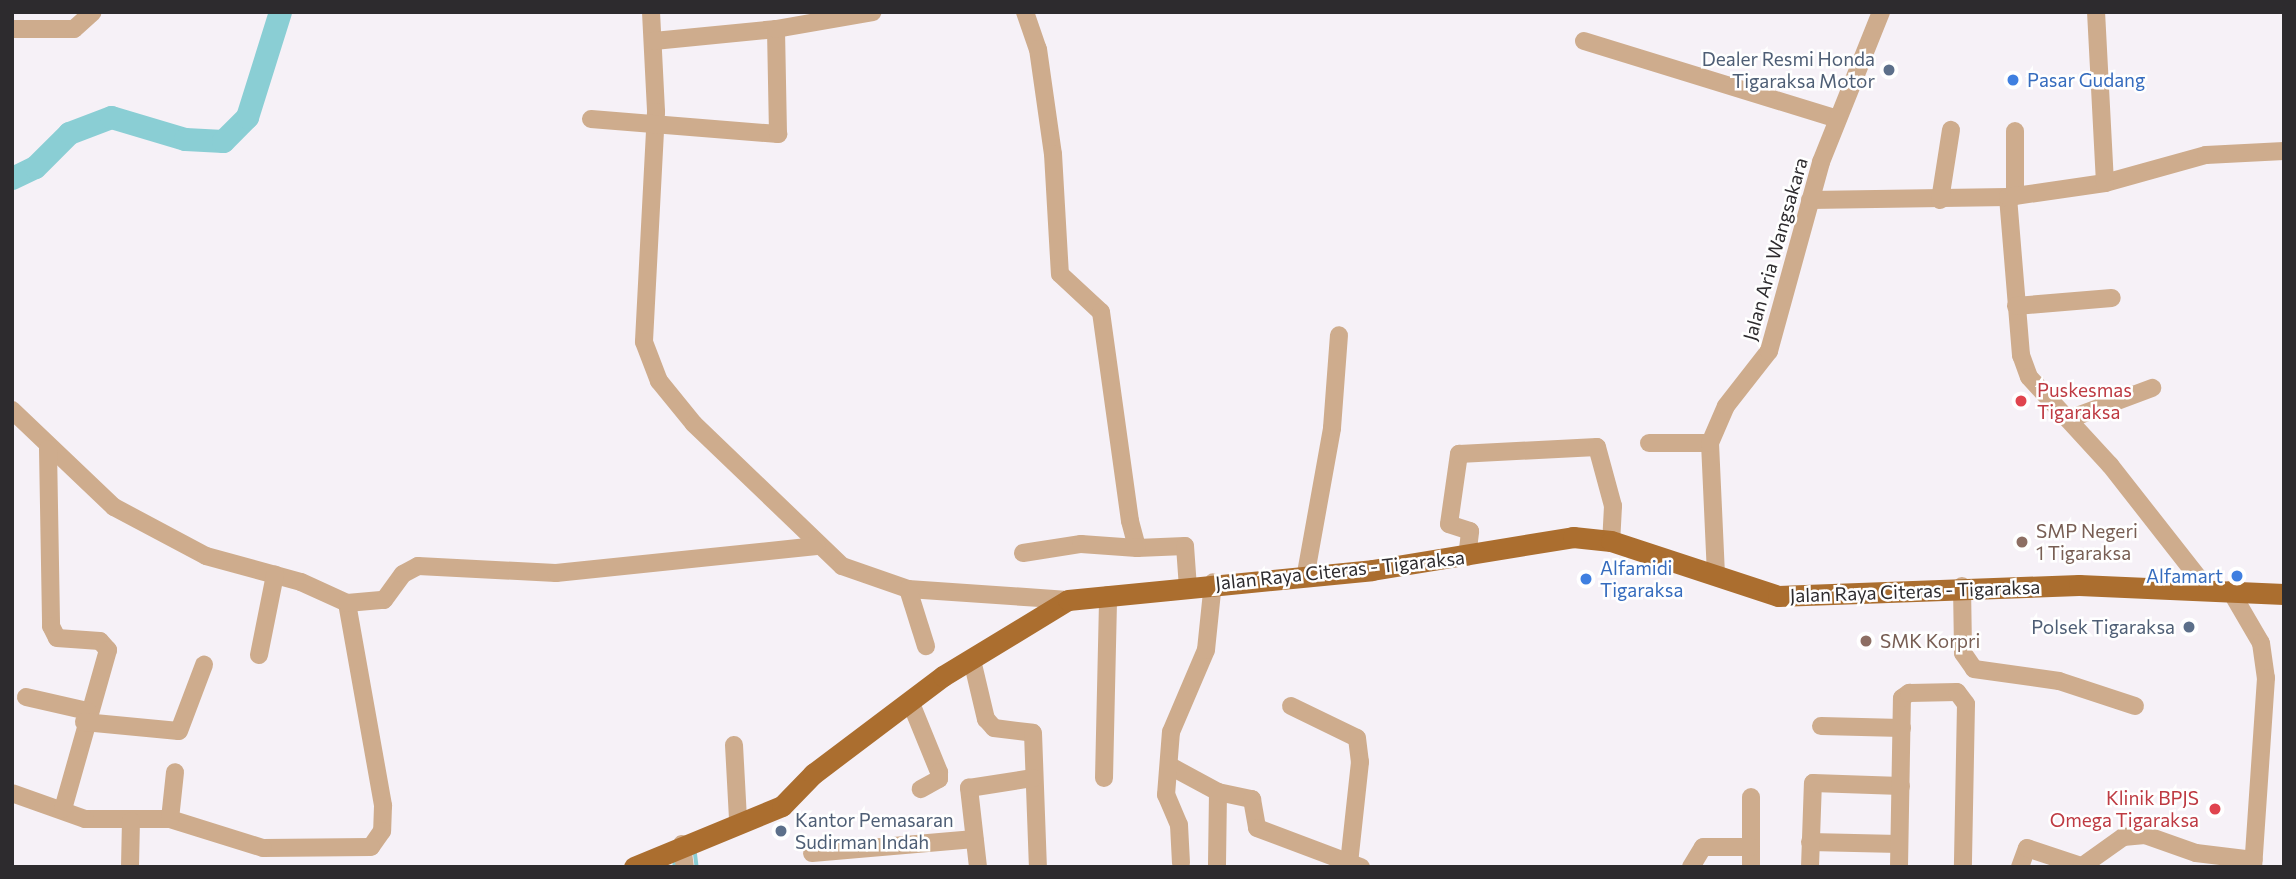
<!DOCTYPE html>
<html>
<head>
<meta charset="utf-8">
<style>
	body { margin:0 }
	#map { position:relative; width:2296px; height:879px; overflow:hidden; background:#f6f1f7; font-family:Commissioner,sans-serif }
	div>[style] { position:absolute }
	.stream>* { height:3.5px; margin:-1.75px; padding:0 1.75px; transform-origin:1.75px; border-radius:1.75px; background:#8aced4 }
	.river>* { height:23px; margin:-11.5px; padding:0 11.5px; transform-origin:11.5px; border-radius:11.5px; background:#8aced4 }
	.minor>* { height:18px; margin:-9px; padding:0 9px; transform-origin:9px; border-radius:9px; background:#ceac8d }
	.major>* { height:21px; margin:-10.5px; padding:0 10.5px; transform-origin:10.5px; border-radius:10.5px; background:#ab6e2f }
	.dots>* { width:19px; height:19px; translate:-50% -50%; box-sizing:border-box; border:4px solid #fff; border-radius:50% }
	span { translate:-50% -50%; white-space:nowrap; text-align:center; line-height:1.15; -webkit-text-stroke:5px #fff; paint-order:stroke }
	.service-label { font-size:19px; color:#4e5e75 }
	.right { translate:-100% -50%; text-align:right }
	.left { translate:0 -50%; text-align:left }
	.shop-label { font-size:19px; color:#366cbe }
	.street-label { font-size:19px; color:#2d2b2e }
	.health-label { font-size:19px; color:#be3a42 }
	.education-label { font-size:19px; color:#785e54 }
	.frame { position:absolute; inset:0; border:14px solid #2d2b2e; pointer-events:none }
</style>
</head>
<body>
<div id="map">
	<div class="stream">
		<i style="left:695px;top:850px;width:17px;rotate:83deg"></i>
		<i style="left:675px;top:857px;width:10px;rotate:90deg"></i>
	</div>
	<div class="river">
		<i style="left:12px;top:178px;width:25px;rotate:-26deg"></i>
		<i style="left:35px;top:167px;width:48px;rotate:-45deg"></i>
		<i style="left:69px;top:133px;width:45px;rotate:-20.9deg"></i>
		<i style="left:111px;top:117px;width:77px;rotate:16.6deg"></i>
		<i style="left:185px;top:139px;width:38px;rotate:3deg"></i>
		<i style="left:223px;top:141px;width:34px;rotate:-45deg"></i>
		<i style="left:247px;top:117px;width:110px;rotate:-72.6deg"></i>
	</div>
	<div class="minor">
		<i style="left:651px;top:12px;width:100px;rotate:87.1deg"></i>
		<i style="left:656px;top:112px;width:230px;rotate:93deg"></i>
		<i style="left:644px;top:342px;width:42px;rotate:69deg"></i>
		<i style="left:659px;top:381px;width:55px;rotate:50.9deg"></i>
		<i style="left:694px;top:424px;width:205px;rotate:43.8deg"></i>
		<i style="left:842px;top:566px;width:70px;rotate:19.2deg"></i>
		<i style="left:908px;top:589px;width:160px;rotate:3.9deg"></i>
		<i style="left:1025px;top:12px;width:39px;rotate:71deg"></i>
		<i style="left:1038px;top:49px;width:106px;rotate:81.9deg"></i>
		<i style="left:1053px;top:154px;width:120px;rotate:86.7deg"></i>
		<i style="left:1060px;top:274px;width:56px;rotate:42.8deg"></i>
		<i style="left:1101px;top:312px;width:211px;rotate:82.1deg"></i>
		<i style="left:1130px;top:521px;width:28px;rotate:75deg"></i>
		<i style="left:1137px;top:548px;width:48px;rotate:-2.4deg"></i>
		<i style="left:1185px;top:546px;width:42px;rotate:85.9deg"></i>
		<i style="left:12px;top:29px;width:62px"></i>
		<i style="left:74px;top:29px;width:25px;rotate:-42deg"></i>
		<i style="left:654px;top:41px;width:123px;rotate:-5.6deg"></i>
		<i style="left:1584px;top:41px;width:265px;rotate:17.1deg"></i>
		<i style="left:591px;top:119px;width:188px;rotate:4.6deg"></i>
		<i style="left:778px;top:134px;width:105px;rotate:-91.1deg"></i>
		<i style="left:776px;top:29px;width:98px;rotate:-9.9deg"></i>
		<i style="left:2015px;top:131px;width:65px;rotate:90deg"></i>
		<i style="left:2105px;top:183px;width:105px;rotate:-15.5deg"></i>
		<i style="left:2206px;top:155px;width:78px;rotate:-2.9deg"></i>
		<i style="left:2008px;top:197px;width:159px;rotate:85.3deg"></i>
		<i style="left:2021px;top:355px;width:23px;rotate:70deg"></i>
		<i style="left:2029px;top:377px;width:120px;rotate:47.4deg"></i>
		<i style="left:2110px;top:465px;width:159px;rotate:51.9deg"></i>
		<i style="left:1810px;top:200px;width:198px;rotate:-0.9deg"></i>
		<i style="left:2008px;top:197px;width:98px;rotate:-8.2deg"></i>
		<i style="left:2105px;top:183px;width:171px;rotate:-93deg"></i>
		<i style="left:1940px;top:200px;width:71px;rotate:-81.1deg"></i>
		<i style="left:2016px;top:306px;width:96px;rotate:-4.8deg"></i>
		<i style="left:12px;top:410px;width:141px;rotate:43.6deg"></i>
		<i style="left:114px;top:507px;width:104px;rotate:28deg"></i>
		<i style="left:206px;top:556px;width:98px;rotate:15.3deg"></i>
		<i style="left:301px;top:582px;width:51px;rotate:24.5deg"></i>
		<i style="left:347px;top:603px;width:206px;rotate:79.9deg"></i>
		<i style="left:383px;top:806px;width:25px;rotate:92deg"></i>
		<i style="left:382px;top:831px;width:19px;rotate:125deg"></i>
		<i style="left:371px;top:847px;width:108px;rotate:179.5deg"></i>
		<i style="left:263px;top:848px;width:97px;rotate:-162.7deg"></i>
		<i style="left:170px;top:819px;width:85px;rotate:180deg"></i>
		<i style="left:85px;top:819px;width:77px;rotate:-160.4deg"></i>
		<i style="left:2069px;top:419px;width:89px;rotate:-20.5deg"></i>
		<i style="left:1649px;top:443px;width:61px"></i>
		<i style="left:48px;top:449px;width:177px;rotate:89deg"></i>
		<i style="left:51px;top:626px;width:13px;rotate:63deg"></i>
		<i style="left:57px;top:638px;width:43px;rotate:4deg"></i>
		<i style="left:100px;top:641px;width:12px;rotate:48deg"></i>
		<i style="left:108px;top:650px;width:165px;rotate:105.8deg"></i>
		<i style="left:1023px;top:553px;width:59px;rotate:-8.8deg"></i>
		<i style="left:1081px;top:544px;width:56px;rotate:4.1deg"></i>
		<i style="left:1467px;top:557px;width:26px;rotate:-83deg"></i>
		<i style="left:1470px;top:531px;width:22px;rotate:-162deg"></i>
		<i style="left:1449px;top:524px;width:71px;rotate:-81.9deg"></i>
		<i style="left:1459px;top:454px;width:138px;rotate:-2.9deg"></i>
		<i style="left:1597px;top:447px;width:61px;rotate:74.8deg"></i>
		<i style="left:1613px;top:506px;width:35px;rotate:93deg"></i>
		<i style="left:1306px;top:573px;width:147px;rotate:-79.8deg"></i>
		<i style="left:1332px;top:428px;width:93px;rotate:-85.7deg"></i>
		<i style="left:1716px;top:575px;width:132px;rotate:-92.6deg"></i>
		<i style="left:1710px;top:443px;width:40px;rotate:-66.6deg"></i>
		<i style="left:1726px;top:406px;width:70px;rotate:-52deg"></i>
		<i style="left:1769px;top:351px;width:196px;rotate:-74.6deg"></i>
		<i style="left:1821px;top:162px;width:162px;rotate:-68.2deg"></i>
		<i style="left:1962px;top:586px;width:67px;rotate:89.1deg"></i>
		<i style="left:1963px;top:653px;width:19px;rotate:55deg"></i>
		<i style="left:1974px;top:669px;width:86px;rotate:8deg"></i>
		<i style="left:2059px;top:681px;width:80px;rotate:18.2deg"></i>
		<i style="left:908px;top:589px;width:60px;rotate:72.5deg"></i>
		<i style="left:2230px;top:590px;width:61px;rotate:59.7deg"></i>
		<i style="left:2261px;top:643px;width:35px;rotate:82deg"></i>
		<i style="left:2266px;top:678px;width:189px;rotate:93.9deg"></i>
		<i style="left:347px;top:603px;width:37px;rotate:-5deg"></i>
		<i style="left:384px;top:600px;width:32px;rotate:-54deg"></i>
		<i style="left:403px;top:574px;width:17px;rotate:-28deg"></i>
		<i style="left:418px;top:566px;width:138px;rotate:2.9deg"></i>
		<i style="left:556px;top:573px;width:262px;rotate:-5.9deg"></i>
		<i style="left:259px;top:655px;width:82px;rotate:-78.7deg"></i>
		<i style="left:972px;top:660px;width:61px;rotate:76.7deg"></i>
		<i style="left:986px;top:719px;width:12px;rotate:48deg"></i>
		<i style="left:994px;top:728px;width:39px;rotate:7deg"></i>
		<i style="left:1033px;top:733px;width:134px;rotate:87.9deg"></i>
		<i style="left:26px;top:697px;width:63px;rotate:12.9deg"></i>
		<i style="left:910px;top:701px;width:77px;rotate:67.8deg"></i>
		<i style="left:939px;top:772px;width:7px;rotate:90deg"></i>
		<i style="left:939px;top:779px;width:21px;rotate:151deg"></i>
		<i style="left:1291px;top:706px;width:73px;rotate:25.9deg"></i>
		<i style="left:1357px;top:738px;width:24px;rotate:83deg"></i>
		<i style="left:1360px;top:762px;width:102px;rotate:96.2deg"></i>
		<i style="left:84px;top:722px;width:95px;rotate:5.4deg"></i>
		<i style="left:179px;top:731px;width:71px;rotate:-69.3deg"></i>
		<i style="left:1821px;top:726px;width:81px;rotate:1.4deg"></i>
		<i style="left:734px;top:745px;width:75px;rotate:86.9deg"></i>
		<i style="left:1170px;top:766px;width:55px;rotate:28.4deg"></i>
		<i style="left:1218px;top:792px;width:75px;rotate:90.8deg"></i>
		<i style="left:1104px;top:778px;width:183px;rotate:-88.7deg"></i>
		<i style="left:1218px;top:792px;width:35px;rotate:12deg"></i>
		<i style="left:1252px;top:799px;width:29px;rotate:80deg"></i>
		<i style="left:1257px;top:828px;width:111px;rotate:20.6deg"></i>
		<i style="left:1751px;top:797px;width:70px;rotate:90deg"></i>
		<i style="left:170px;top:819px;width:47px;rotate:-83.9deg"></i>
		<i style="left:1810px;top:842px;width:89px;rotate:1.3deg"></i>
		<i style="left:682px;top:844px;width:23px;rotate:83deg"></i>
		<i style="left:812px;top:853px;width:163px;rotate:-4.9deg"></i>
		<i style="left:1181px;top:863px;width:38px;rotate:-93deg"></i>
		<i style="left:1179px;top:825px;width:33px;rotate:-113deg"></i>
		<i style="left:1166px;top:795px;width:63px;rotate:-85.5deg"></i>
		<i style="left:1171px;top:732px;width:89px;rotate:-66.9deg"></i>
		<i style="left:1206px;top:650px;width:68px;rotate:-84.1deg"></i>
		<i style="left:130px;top:867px;width:46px;rotate:-88.8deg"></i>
		<i style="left:978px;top:867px;width:80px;rotate:-96.5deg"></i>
		<i style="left:969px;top:788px;width:65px;rotate:-8.9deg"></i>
		<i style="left:1691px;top:867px;width:23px;rotate:-59deg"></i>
		<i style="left:1703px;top:847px;width:48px"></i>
		<i style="left:1810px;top:867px;width:84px;rotate:-88deg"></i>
		<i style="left:1813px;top:783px;width:88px;rotate:2deg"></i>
		<i style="left:1899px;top:867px;width:169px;rotate:-89deg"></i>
		<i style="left:1902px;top:698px;width:9px;rotate:-36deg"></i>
		<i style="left:1909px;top:693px;width:48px;rotate:-1.2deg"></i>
		<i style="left:1957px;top:692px;width:15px;rotate:53deg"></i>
		<i style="left:1966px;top:704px;width:163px;rotate:91.1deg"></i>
		<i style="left:2020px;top:867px;width:20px;rotate:-70deg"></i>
		<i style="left:2027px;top:848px;width:57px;rotate:18.4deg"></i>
		<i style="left:2081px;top:867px;width:52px;rotate:-35.5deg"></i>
		<i style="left:2123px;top:837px;width:22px;rotate:-5deg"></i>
		<i style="left:2145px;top:835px;width:54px;rotate:19.4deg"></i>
		<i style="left:2196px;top:853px;width:58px;rotate:6.9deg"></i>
	</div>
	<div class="major">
		<i style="left:634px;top:867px;width:160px;rotate:-22.4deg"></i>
		<i style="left:782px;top:806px;width:45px;rotate:-45.9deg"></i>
		<i style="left:813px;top:774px;width:163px;rotate:-37deg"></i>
		<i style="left:943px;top:676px;width:146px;rotate:-31.3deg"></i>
		<i style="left:1068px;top:600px;width:305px;rotate:-5.6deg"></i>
		<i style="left:1372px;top:570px;width:204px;rotate:-9.3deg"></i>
		<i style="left:1573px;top:537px;width:38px;rotate:6deg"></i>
		<i style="left:1611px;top:541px;width:176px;rotate:18.2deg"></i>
		<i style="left:1778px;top:596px;width:301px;rotate:-2.1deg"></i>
		<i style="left:2079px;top:585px;width:205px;rotate:2.5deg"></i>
	</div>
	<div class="dots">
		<i style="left:1889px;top:70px;background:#5c6f8a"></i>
		<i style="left:2013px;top:80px;background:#3f7fe0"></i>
		<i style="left:2021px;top:401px;background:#e0444e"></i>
		<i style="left:2022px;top:542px;background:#8d6e63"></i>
		<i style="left:2237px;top:576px;background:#3f7fe0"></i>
		<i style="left:1586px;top:579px;background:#3f7fe0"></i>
		<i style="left:2189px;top:627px;background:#5c6f8a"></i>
		<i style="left:1866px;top:641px;background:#8d6e63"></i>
		<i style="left:2215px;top:809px;background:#e0444e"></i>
		<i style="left:781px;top:831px;background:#5c6f8a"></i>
	</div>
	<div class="service-label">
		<span class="right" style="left:1875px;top:70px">Dealer Resmi Honda<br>Tigaraksa Motor</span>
		<span class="right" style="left:2175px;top:627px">Polsek Tigaraksa</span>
		<span class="left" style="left:795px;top:831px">Kantor Pemasaran<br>Sudirman Indah</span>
	</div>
	<div class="shop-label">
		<span class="left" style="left:2027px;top:80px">Pasar Gudang</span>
		<span class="left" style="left:1600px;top:579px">Alfamidi<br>Tigaraksa</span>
		<span class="right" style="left:2223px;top:576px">Alfamart</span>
	</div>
	<div class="street-label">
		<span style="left:1775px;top:249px;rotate:-74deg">Jalan Aria Wangsakara</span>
		<span style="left:1340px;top:570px;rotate:-6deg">Jalan Raya Citeras - Tigaraksa</span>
		<span style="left:1915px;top:591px;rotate:-2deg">Jalan Raya Citeras - Tigaraksa</span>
	</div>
	<div class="health-label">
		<span class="left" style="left:2037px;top:401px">Puskesmas<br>Tigaraksa</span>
		<span class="right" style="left:2199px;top:809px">Klinik BPJS<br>Omega Tigaraksa</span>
	</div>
	<div class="education-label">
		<span class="left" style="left:2036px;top:542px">SMP Negeri<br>1 Tigaraksa</span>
		<span class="left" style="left:1880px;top:641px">SMK Korpri</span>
	</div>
	<div class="frame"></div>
</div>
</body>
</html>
